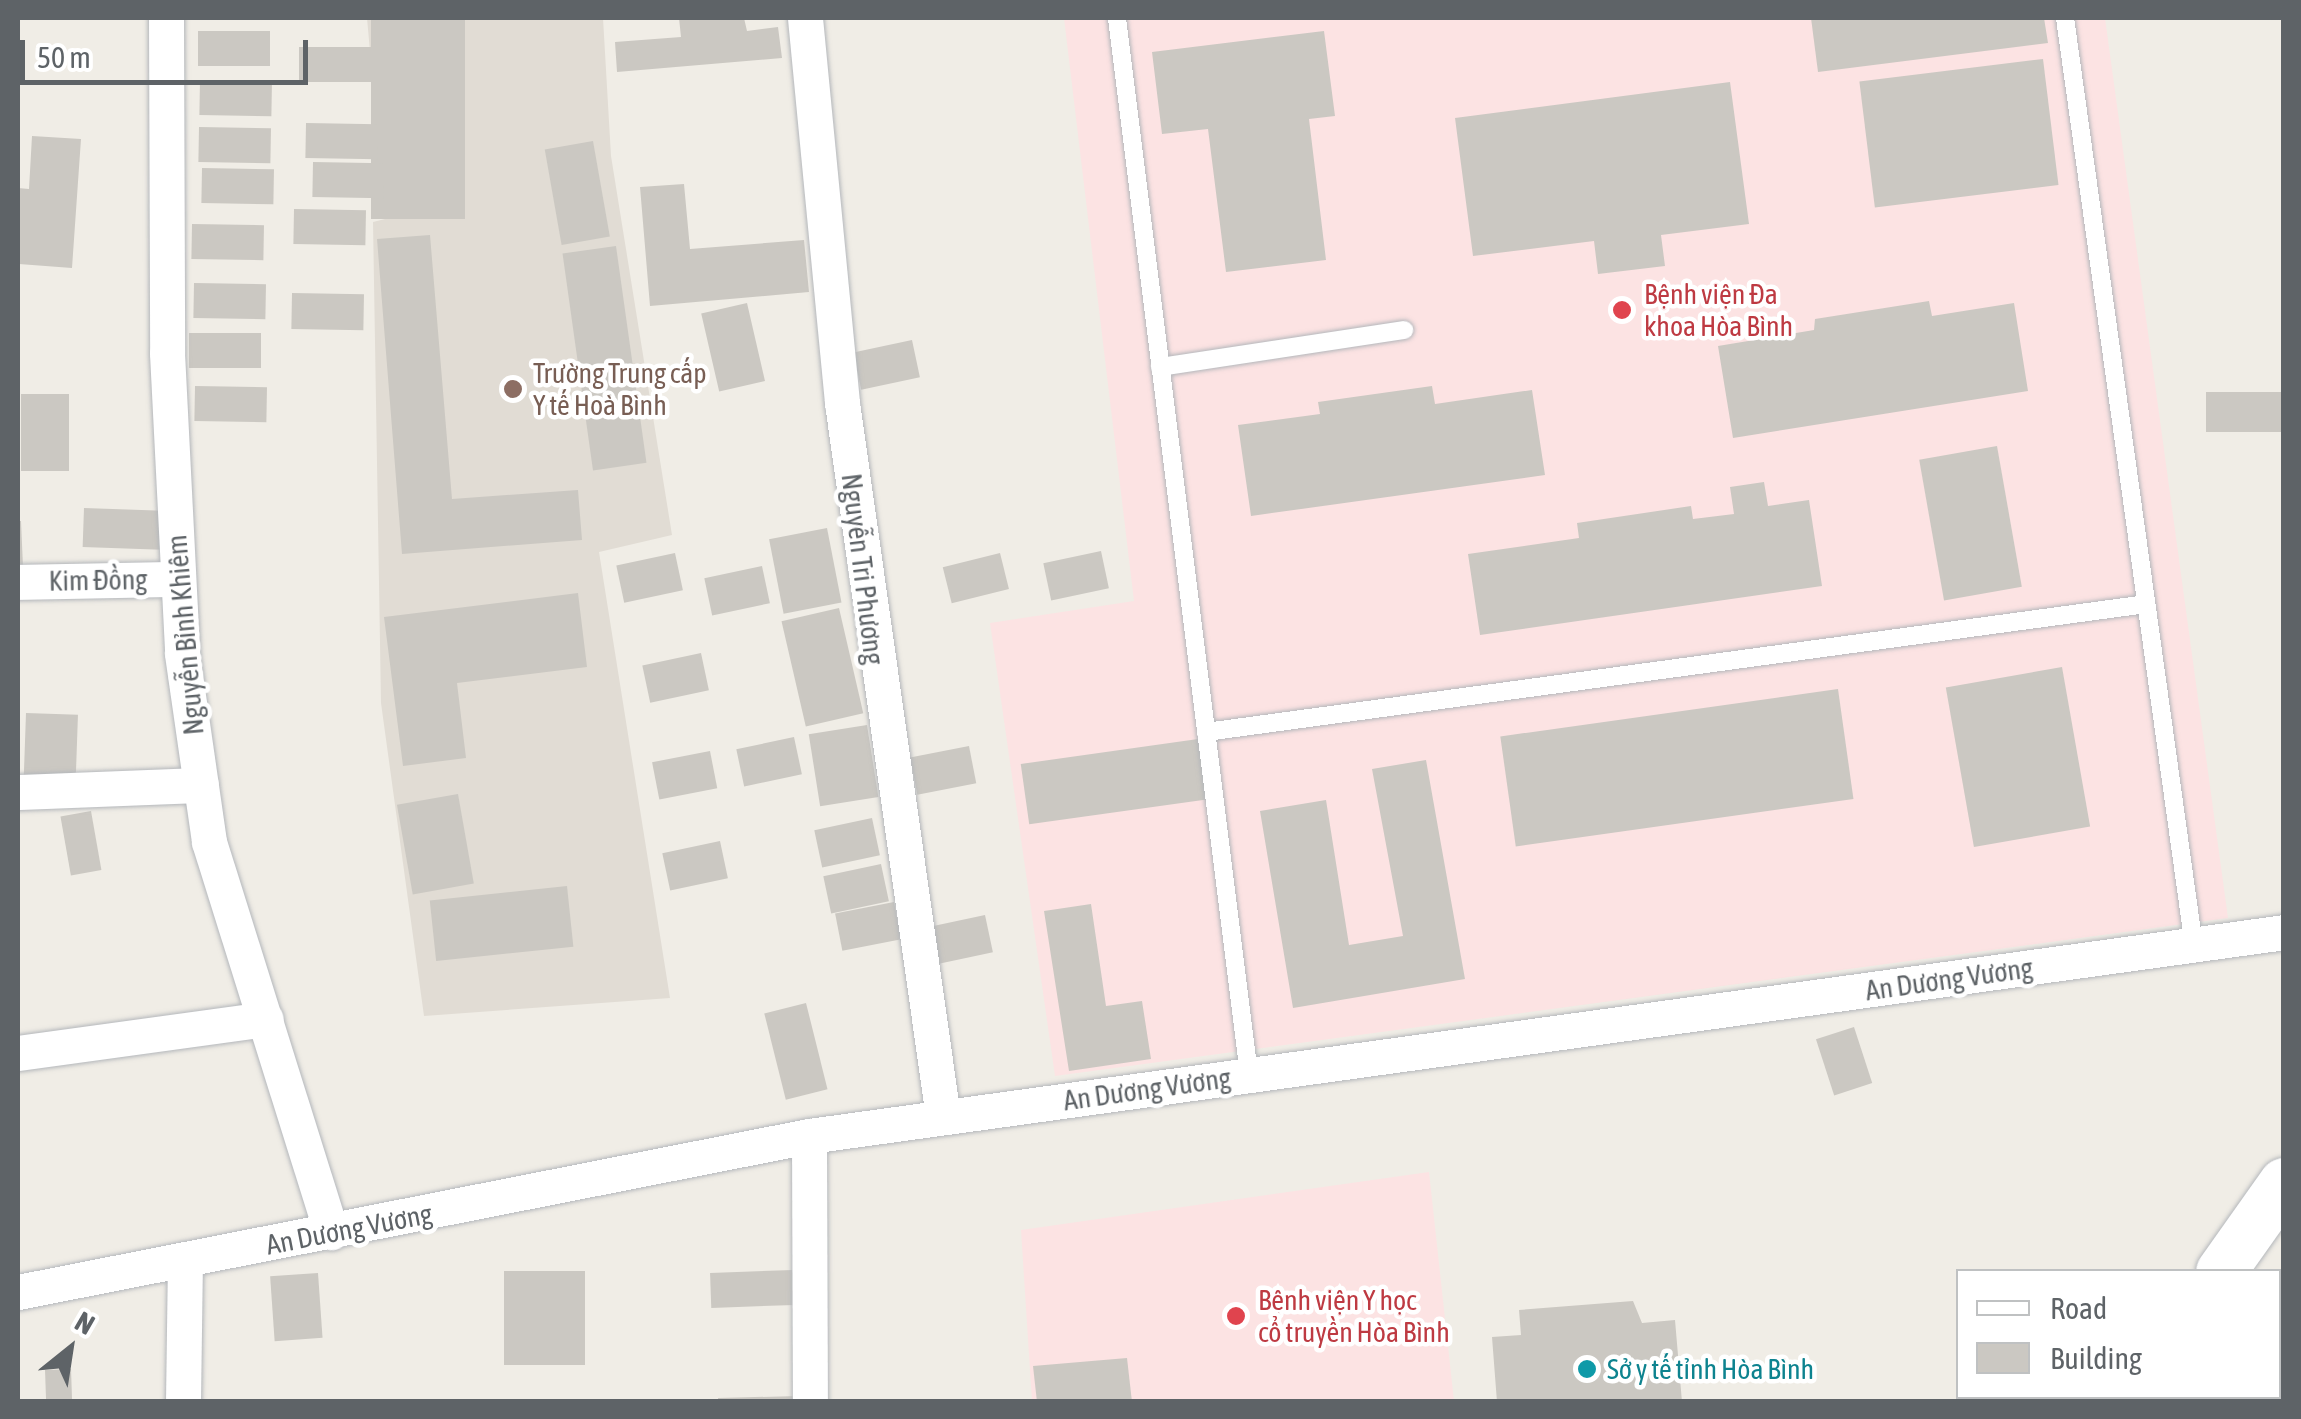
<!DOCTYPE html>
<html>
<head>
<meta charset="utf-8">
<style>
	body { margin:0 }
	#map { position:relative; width:2301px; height:1419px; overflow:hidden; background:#f0ede6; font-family:"Asap Condensed",sans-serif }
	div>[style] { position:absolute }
	.education>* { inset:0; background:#e1dcd4 }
	.medical>* { inset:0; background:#fce3e3 }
	.building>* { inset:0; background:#cbc8c2; transform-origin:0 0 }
	.roads { filter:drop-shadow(0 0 2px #b4b7bb) drop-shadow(0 0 2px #b4b7bb) }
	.lane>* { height:18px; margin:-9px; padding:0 9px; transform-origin:9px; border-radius:9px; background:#fff }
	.street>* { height:35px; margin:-17.5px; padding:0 17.5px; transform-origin:17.5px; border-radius:17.5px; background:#fff }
	.secondary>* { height:50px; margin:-25px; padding:0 25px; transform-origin:25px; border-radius:25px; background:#fff }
	.dots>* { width:28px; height:28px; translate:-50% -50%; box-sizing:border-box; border:5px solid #fff; border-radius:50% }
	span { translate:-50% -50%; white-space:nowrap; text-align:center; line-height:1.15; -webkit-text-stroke:9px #fff; paint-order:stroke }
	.health-label { font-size:28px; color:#be3a42 }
	.left { translate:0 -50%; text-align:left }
	.education-label { font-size:28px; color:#785e54 }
	.street-label { font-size:28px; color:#5e6367 }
	.culture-label { font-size:28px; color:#0d838f }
	.frame { position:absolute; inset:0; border:20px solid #5e6367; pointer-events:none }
	.legend { position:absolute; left:1956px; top:1269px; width:325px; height:130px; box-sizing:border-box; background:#fff; border:2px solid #bfc1c2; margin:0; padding:12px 18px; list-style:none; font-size:30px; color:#5e6367 }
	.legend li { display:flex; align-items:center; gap:20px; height:50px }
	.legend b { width:50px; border:2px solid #bfc1c2 }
	.north { position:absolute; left:20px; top:1299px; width:100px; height:100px; -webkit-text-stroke:8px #fff; paint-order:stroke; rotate:30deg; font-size:28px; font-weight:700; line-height:40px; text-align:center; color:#5e6367 }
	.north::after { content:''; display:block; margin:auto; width:35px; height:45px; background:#5e6367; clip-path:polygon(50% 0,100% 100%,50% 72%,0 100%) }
	.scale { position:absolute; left:20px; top:40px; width:288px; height:45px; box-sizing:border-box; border:5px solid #5e6367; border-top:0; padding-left:12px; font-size:30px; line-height:35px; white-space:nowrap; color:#5e6367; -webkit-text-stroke:8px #fff; paint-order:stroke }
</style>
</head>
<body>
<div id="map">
	<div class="education">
		<i style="clip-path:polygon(367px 18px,603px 18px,611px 156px,672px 535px,599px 552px,670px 998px,424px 1016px,381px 703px,373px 222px,385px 219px)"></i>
	</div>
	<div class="medical">
		<i style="clip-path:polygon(1064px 18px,2105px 18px,2228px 918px,1055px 1076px,990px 623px,1134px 601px)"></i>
		<i style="clip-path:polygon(1429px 1172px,1454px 1401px,1032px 1401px,1021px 1230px)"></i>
	</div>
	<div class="building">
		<i style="left:371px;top:18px;width:94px;height:201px"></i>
		<i style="clip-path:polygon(679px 18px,744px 18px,747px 31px,778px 27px,782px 58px,617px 72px,615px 42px,681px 37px)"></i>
		<i style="clip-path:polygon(1811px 18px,2044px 18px,2048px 43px,1818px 72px)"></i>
		<i style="left:198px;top:31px;width:72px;height:35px"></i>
		<i style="clip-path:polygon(1324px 31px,1335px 116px,1309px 119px,1326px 260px,1226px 272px,1208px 129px,1162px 134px,1152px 52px)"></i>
		<i style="left:299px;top:47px;width:72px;height:35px"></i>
		<i style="left:2043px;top:59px;width:127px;height:185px;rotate:83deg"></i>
		<i style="left:200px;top:80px;width:72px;height:35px;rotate:1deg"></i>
		<i style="clip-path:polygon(1730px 82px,1749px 224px,1661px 235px,1665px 266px,1598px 274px,1594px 241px,1473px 256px,1455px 118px)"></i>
		<i style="left:306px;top:123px;width:72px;height:35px;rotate:1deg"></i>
		<i style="left:199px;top:127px;width:72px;height:35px;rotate:1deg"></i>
		<i style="clip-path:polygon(32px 136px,81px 139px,72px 268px,19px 264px,18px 188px,29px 189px)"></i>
		<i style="left:593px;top:141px;width:97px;height:49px;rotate:80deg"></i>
		<i style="left:313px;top:162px;width:71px;height:35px;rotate:1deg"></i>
		<i style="left:202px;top:168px;width:72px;height:35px;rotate:1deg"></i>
		<i style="clip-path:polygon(684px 184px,690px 249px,804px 240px,809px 292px,650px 306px,640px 187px)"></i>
		<i style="left:294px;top:209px;width:72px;height:35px;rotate:1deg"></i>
		<i style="left:192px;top:224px;width:72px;height:35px;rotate:1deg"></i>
		<i style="clip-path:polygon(430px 235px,452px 499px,578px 490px,582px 540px,402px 554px,377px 239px)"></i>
		<i style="left:616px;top:246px;width:219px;height:54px;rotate:82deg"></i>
		<i style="left:194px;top:283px;width:72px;height:35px;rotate:1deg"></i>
		<i style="left:292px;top:293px;width:72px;height:36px;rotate:1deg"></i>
		<i style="clip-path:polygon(1929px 301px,1932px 316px,2014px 303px,2028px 391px,1733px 438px,1718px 346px,1814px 330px,1815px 319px)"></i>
		<i style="left:747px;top:303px;width:80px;height:47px;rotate:77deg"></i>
		<i style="left:189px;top:333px;width:72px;height:35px"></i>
		<i style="left:912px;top:340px;width:38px;height:60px;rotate:78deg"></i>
		<i style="left:195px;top:386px;width:72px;height:35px;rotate:1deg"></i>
		<i style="clip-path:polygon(1432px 386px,1435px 404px,1532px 390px,1545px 475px,1251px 516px,1238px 425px,1320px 414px,1318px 402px)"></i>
		<i style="left:2206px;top:392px;width:78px;height:40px"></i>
		<i style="left:21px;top:394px;width:48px;height:77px"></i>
		<i style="left:1997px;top:446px;width:143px;height:79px;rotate:80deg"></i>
		<i style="clip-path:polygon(1764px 482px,1768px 506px,1809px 500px,1822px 586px,1480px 635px,1468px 554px,1579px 538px,1577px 523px,1691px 506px,1693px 519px,1734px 514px,1730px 487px)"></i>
		<i style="left:84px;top:508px;width:79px;height:39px;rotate:2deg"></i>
		<i style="clip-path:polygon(18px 521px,21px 521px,23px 567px,18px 567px)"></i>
		<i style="left:827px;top:528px;width:76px;height:59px;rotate:79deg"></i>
		<i style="left:1101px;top:551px;width:38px;height:59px;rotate:78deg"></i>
		<i style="left:675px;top:553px;width:38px;height:60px;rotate:78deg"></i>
		<i style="left:1000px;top:553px;width:37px;height:59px;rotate:76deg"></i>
		<i style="left:762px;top:566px;width:38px;height:59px;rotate:78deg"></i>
		<i style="clip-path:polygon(578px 593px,587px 667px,457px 683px,466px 758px,403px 766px,384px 617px)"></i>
		<i style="left:839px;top:608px;width:108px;height:59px;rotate:77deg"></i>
		<i style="left:701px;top:653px;width:38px;height:60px;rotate:78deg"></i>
		<i style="left:2062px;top:667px;width:162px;height:118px;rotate:80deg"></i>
		<i style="left:1838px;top:689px;width:111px;height:341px;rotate:82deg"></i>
		<i style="left:26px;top:713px;width:52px;height:62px;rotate:2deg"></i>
		<i style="left:867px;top:725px;width:73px;height:59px;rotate:81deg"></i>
		<i style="left:794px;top:737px;width:38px;height:59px;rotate:78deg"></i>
		<i style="left:1198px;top:739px;width:61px;height:179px;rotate:82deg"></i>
		<i style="left:969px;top:746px;width:38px;height:60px;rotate:79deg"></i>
		<i style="left:710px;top:751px;width:38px;height:59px;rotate:79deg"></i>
		<i style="clip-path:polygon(1426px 760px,1465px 979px,1293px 1008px,1260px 811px,1326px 800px,1349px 945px,1403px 936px,1372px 769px)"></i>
		<i style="left:458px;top:794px;width:91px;height:62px;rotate:80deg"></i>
		<i style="left:91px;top:811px;width:60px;height:31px;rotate:80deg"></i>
		<i style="left:872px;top:818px;width:38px;height:59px;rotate:78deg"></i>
		<i style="left:720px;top:841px;width:38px;height:59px;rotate:78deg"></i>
		<i style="left:881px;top:864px;width:38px;height:59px;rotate:78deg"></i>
		<i style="left:567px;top:886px;width:61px;height:138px;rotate:84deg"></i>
		<i style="left:894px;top:902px;width:38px;height:60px;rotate:79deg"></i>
		<i style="clip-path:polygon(1091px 904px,1106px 1006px,1142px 1001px,1151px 1059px,1069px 1071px,1044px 911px)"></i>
		<i style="left:985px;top:915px;width:38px;height:60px;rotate:78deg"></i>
		<i style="left:806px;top:1003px;width:89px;height:43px;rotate:76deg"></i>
		<i style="left:1854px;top:1027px;width:59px;height:40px;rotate:72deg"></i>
		<i style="left:793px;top:1270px;width:35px;height:83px;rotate:88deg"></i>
		<i style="left:504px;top:1271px;width:81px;height:94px"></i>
		<i style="left:318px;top:1273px;width:65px;height:48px;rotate:86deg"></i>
		<i style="clip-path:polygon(1633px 1301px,1642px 1323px,1675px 1320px,1682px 1402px,1497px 1402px,1492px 1337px,1521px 1335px,1519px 1310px)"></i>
		<i style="clip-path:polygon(1127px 1358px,1132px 1402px,1037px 1402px,1033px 1366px)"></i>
		<i style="left:71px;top:1369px;width:33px;height:26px;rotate:88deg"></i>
		<i style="clip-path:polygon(799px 1396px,799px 1402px,718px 1402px,718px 1398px)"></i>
	</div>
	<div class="roads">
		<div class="lane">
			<i style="left:1117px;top:18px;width:1065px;rotate:82.88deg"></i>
			<i style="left:2065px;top:18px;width:937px;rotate:82.09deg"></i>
			<i style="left:1160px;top:367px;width:247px;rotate:-8.6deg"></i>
			<i style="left:1206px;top:732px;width:949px;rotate:-7.75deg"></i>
		</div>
		<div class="street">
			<i style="left:166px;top:18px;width:335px;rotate:89.8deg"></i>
			<i style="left:167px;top:353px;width:301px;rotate:87.1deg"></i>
			<i style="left:182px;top:654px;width:190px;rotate:81.8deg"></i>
			<i style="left:209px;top:842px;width:409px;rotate:72.6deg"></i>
			<i style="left:805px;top:18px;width:387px;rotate:84.5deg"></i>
			<i style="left:842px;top:403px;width:721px;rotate:81.95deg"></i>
			<i style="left:18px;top:582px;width:160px;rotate:-1.1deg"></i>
			<i style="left:18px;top:792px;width:183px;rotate:-2.2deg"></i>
			<i style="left:18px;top:1053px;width:250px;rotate:-7.8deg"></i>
			<i style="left:809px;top:1136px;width:266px;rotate:89.8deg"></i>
			<i style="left:18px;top:1292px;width:806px;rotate:-11.16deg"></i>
			<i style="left:809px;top:1136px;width:1489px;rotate:-7.87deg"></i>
			<i style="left:183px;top:1402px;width:141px;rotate:-89.2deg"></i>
		</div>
		<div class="secondary">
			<i style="left:2221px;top:1272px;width:109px;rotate:-54.7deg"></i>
			<i style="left:2128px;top:1402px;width:7px;rotate:-56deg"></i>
		</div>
	</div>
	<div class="dots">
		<i style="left:1622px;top:310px;background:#e0444e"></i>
		<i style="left:513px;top:389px;background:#8d6e63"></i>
		<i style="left:1236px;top:1316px;background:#e0444e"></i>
		<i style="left:1587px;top:1369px;background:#0f9aa8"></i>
	</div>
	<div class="health-label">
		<span class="left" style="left:1644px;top:310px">Bệnh viện Đa<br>khoa Hòa Bình</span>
		<span class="left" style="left:1258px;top:1316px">Bệnh viện Y học<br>cổ truyền Hòa Bình</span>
	</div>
	<div class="education-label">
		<span class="left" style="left:533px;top:389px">Trường Trung cấp<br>Y tế Hoà Bình</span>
	</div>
	<div class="street-label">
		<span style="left:863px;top:569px;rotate:83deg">Nguyễn Tri Phương</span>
		<span style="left:98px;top:580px;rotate:-1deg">Kim Đồng</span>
		<span style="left:185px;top:635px;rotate:-95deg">Nguyễn Bỉnh Khiêm</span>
		<span style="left:1949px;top:979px;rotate:-8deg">An Dương Vương</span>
		<span style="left:1147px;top:1089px;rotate:-8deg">An Dương Vương</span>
		<span style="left:349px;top:1229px;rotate:-11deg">An Dương Vương</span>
	</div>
	<div class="culture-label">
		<span class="left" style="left:1607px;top:1369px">Sở y tế tỉnh Hòa Bình</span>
	</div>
	<div class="frame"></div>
	<ul class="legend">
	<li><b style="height:12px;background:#fff"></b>Road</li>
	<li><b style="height:28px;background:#cbc8c2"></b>Building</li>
	</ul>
	<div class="north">N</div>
	<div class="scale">50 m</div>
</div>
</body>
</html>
